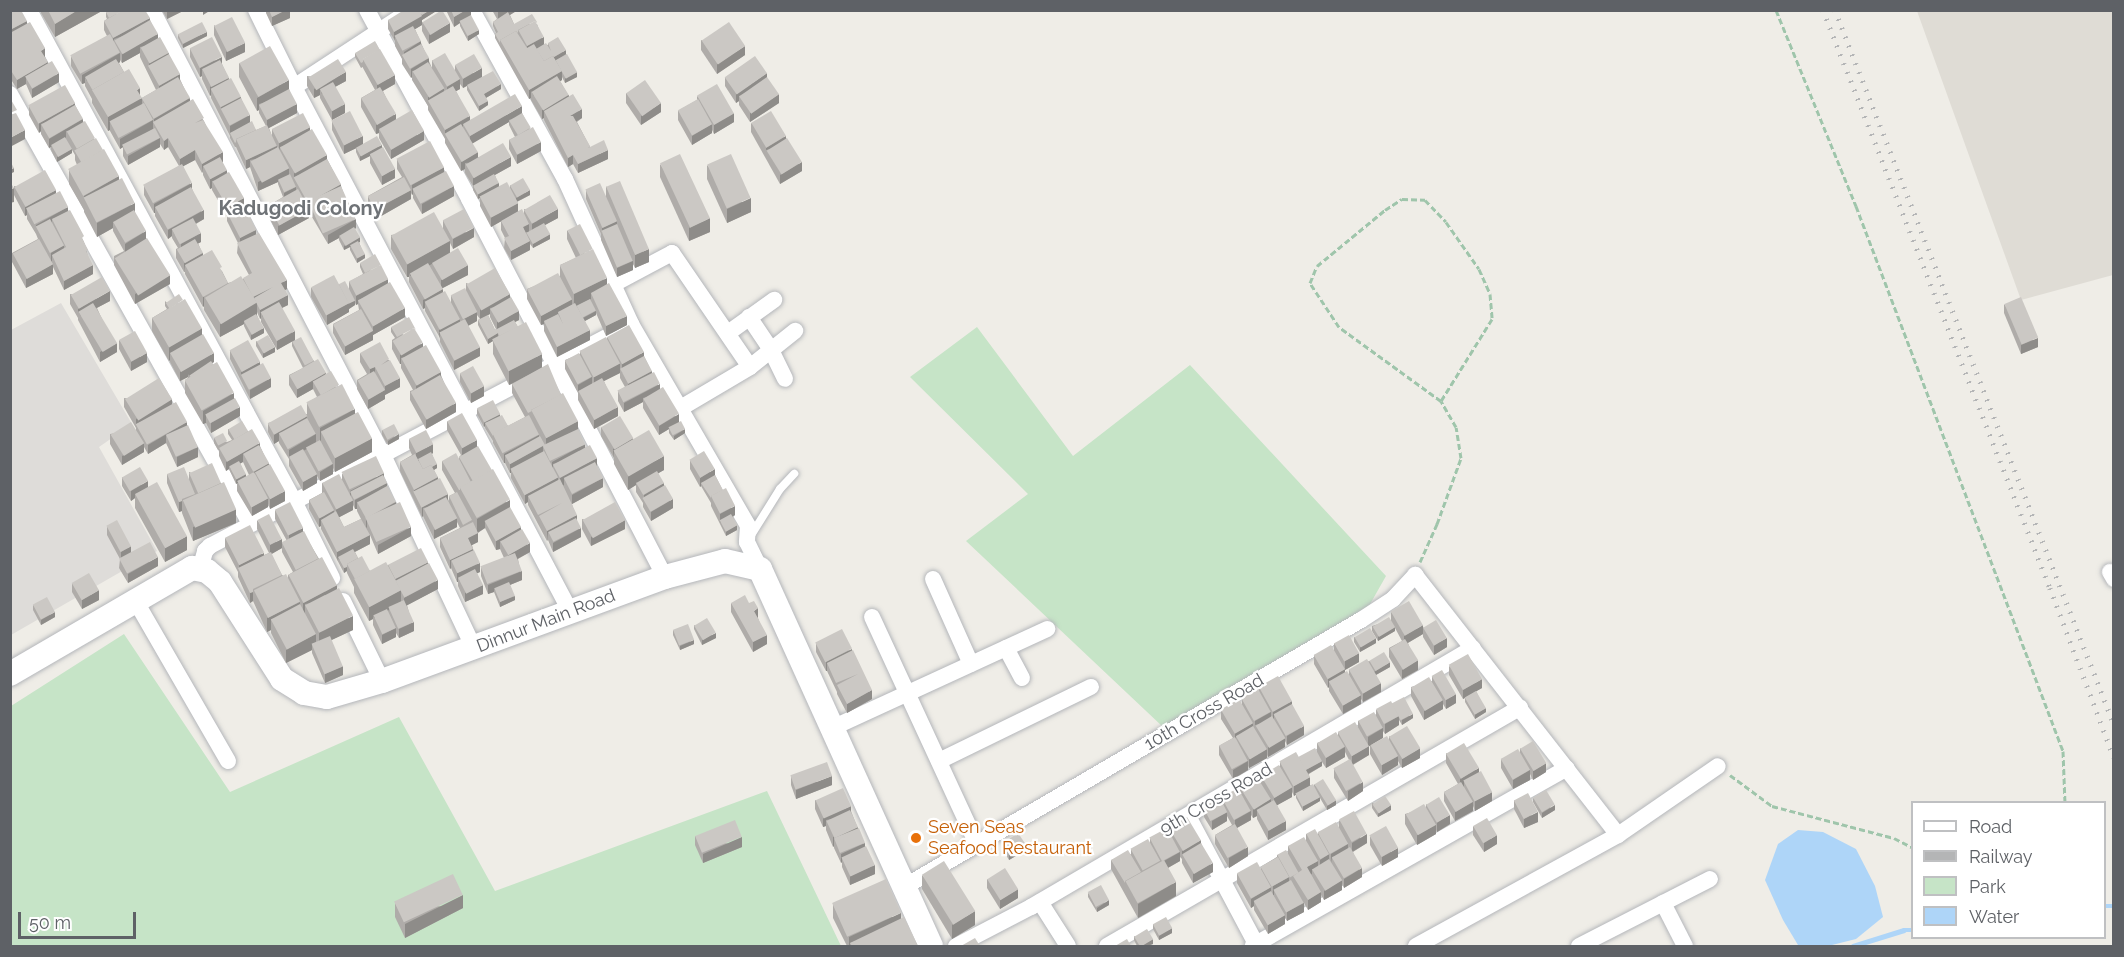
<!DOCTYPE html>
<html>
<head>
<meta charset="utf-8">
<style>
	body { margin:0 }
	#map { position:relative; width:2124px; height:957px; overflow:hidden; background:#efede7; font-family:Raleway,sans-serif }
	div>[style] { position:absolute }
	.industrial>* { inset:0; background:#dedcd9 }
	.education>* { inset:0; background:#dfdcd5 }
	.green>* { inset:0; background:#c6e4c7 }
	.water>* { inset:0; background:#aed5f8 }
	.stream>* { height:4.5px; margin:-2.25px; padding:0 2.25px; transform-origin:2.25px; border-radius:2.25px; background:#aed5f8 }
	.path>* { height:3px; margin-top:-1.5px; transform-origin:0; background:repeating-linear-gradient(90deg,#9fc5ab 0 6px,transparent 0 9px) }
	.roads { filter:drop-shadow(0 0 2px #b4b6ba) drop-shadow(0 0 2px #b4b6ba) }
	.lane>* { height:8px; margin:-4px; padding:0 4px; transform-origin:4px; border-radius:4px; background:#fff }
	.street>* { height:16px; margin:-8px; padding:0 8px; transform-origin:8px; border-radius:8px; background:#fff }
	.secondary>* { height:24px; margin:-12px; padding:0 12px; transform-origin:12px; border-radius:12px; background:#fff }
	.rail>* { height:4.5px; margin-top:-2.25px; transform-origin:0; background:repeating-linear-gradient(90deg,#b4b5b6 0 1.5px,transparent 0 9.5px) }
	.wall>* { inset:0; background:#afaca9 }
	.shaded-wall>* { inset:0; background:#8e8c89 }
	.building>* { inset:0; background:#cbc8c4; transform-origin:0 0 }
	.dots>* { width:16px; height:16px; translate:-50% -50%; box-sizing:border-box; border:3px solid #fff; border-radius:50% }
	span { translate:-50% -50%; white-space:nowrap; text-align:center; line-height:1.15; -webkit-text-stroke:4.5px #fff; paint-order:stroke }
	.street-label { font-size:18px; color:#5e6166 }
	.food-label { font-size:18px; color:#c56008 }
	.left { translate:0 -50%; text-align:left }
	.neighbourhood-label { font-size:20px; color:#6f7377; font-weight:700 }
	.frame { position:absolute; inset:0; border:12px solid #5e6166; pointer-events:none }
	.legend { position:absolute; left:1911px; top:801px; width:195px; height:138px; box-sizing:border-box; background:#fff; border:2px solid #bfc0c2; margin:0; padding:8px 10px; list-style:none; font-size:18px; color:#5e6166 }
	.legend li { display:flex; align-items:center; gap:12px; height:30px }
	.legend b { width:30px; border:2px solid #bfc0c2 }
	.scale { position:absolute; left:18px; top:912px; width:118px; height:27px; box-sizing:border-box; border:3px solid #5e6166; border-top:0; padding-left:8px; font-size:18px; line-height:21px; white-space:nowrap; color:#5e6166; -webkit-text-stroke:4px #fff; paint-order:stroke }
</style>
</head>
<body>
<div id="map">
	<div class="industrial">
		<i style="clip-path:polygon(61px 303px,132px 424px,99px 447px,157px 551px,11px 635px,11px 330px)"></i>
	</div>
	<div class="education">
		<i style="clip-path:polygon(1917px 11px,2113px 11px,2113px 275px,2021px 300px)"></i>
	</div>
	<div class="green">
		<i style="clip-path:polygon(977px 327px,1073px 456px,1190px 365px,1386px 576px,1369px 606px,1163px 727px,966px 541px,1028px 494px,910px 377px)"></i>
		<i style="clip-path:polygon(124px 634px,230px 792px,399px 717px,495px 891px,767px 791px,841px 946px,11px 946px,11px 706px)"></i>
	</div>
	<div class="water">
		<i style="clip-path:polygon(1798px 830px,1823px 832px,1856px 849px,1875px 886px,1883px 917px,1856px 939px,1828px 946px,1798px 945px,1783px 920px,1765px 880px,1778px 844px)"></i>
	</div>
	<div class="stream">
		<i style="left:2104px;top:906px;width:10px"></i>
		<i style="left:1853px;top:946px;width:53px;rotate:-17.4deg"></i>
		<i style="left:1904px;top:930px;width:8px"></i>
	</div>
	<div class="path">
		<i style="left:1776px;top:10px;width:212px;rotate:67.8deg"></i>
		<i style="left:1856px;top:206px;width:583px;rotate:69.2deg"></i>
		<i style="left:2063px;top:751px;width:51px;rotate:87.8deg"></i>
		<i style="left:1420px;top:562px;width:42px;rotate:-65.9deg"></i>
		<i style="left:1437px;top:524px;width:70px;rotate:-70deg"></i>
		<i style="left:1461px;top:458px;width:31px;rotate:-99deg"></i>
		<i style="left:1456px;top:427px;width:30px;rotate:-120deg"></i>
		<i style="left:1441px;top:401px;width:126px;rotate:-144deg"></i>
		<i style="left:1339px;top:327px;width:53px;rotate:-123.4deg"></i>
		<i style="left:1310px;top:283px;width:18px;rotate:-68deg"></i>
		<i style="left:1317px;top:266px;width:88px;rotate:-39.5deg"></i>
		<i style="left:1385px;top:210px;width:20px;rotate:-33deg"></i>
		<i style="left:1402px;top:199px;width:23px;rotate:2deg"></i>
		<i style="left:1425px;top:200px;width:30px;rotate:46deg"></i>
		<i style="left:1446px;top:222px;width:57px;rotate:54.9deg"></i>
		<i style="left:1479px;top:269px;width:27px;rotate:66deg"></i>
		<i style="left:1490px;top:294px;width:25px;rotate:85deg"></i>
		<i style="left:1492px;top:319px;width:97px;rotate:121.9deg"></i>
		<i style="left:1730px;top:775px;width:52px;rotate:36.4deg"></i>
		<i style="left:1772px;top:806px;width:126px;rotate:14.7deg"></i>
		<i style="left:1894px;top:838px;width:20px;rotate:27deg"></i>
	</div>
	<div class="roads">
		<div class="lane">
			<i style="left:750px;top:537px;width:57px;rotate:-58deg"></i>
			<i style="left:780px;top:489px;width:21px;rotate:-47deg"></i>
		</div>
		<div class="street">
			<i style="left:29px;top:10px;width:558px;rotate:61.64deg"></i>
			<i style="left:294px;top:501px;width:86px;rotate:63.7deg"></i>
			<i style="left:152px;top:10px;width:501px;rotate:62.57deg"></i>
			<i style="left:383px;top:455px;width:213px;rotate:64.8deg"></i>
			<i style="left:256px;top:10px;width:86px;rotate:63.7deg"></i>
			<i style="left:294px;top:87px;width:592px;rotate:62.22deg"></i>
			<i style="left:367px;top:10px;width:215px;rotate:61.6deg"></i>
			<i style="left:469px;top:199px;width:426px;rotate:62.6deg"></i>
			<i style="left:472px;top:10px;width:193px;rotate:61.2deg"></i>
			<i style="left:565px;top:179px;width:159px;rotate:65.5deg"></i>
			<i style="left:631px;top:324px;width:233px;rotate:59.9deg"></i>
			<i style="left:748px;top:526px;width:16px;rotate:94deg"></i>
			<i style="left:747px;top:542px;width:30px;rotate:64deg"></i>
			<i style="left:294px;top:87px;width:140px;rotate:-33.3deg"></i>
			<i style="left:10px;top:94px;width:492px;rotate:60.8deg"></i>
			<i style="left:612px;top:285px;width:68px;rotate:-28.1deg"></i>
			<i style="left:672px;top:253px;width:138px;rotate:55.6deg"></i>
			<i style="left:750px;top:367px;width:82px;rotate:149.4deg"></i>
			<i style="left:749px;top:317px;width:40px;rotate:56deg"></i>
			<i style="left:771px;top:350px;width:32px;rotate:64deg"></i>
			<i style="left:728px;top:333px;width:57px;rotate:-35.7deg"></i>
			<i style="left:750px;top:367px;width:58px;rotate:-38.7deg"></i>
			<i style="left:200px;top:569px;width:19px;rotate:-74deg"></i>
			<i style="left:205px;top:551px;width:7px;rotate:-45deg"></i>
			<i style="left:210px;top:546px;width:476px;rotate:-27.8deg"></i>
			<i style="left:2110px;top:572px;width:8px;rotate:60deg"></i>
			<i style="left:933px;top:579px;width:93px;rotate:65.9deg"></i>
			<i style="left:135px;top:600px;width:186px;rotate:60deg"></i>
			<i style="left:343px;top:601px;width:89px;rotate:64deg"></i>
			<i style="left:872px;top:617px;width:250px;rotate:65.2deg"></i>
			<i style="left:1006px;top:648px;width:34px;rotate:62deg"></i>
			<i style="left:832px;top:728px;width:237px;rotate:-24.7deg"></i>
			<i style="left:939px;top:761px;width:169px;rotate:-26deg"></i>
			<i style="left:1188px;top:816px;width:145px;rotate:62deg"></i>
			<i style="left:1256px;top:944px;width:4px;rotate:146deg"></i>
			<i style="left:904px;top:887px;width:529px;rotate:-30.3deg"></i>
			<i style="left:1361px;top:620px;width:38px;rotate:-33deg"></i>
			<i style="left:1393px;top:599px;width:33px;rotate:-47deg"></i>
			<i style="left:1415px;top:575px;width:330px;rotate:52deg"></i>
			<i style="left:1040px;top:902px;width:52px;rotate:57.5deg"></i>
			<i style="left:1663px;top:903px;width:48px;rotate:62.9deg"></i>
			<i style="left:956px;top:946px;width:85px;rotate:-27.5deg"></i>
			<i style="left:1031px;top:907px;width:512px;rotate:-30.37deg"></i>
			<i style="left:1107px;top:946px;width:477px;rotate:-30deg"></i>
			<i style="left:1258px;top:946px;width:3px;rotate:-135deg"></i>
			<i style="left:1256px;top:944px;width:357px;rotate:-29.5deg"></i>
			<i style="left:1416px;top:946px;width:230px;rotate:-28.8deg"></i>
			<i style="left:1618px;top:835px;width:121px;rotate:-34.6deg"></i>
			<i style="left:1579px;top:946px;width:147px;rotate:-27.1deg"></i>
		</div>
		<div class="secondary">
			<i style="left:10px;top:674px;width:211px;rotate:-30.2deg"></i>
			<i style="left:192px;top:568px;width:15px;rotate:11deg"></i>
			<i style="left:207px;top:571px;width:17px;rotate:40deg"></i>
			<i style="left:220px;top:582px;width:115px;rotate:57.4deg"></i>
			<i style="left:282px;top:679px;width:26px;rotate:32deg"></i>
			<i style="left:304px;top:693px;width:23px;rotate:10deg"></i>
			<i style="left:327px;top:697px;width:57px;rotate:-16.2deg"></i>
			<i style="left:382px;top:681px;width:302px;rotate:-20.2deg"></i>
			<i style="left:665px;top:577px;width:62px;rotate:-14.9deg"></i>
			<i style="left:725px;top:561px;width:36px;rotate:13deg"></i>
			<i style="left:760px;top:569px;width:414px;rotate:65.6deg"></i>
		</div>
	</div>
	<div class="rail">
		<i style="left:1823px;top:10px;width:621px;rotate:68.56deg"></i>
		<i style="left:2050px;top:588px;width:181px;rotate:69.3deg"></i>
		<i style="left:1835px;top:10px;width:767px;rotate:68.66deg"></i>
	</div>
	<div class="wall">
		<i style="clip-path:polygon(10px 10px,27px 23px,45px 57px,48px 64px,59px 82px,32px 98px,26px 84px,17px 89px,10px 78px)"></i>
		<i style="clip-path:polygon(41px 10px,100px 10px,100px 12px,55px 37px,41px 13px)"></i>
		<i style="clip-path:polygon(162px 10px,185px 10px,167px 19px)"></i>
		<i style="clip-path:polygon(266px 10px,290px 10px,290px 18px,272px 26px,266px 13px)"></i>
		<i style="clip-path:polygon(438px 10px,422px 20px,422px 25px,415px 29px,432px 68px,432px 60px,455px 70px,455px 65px,482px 77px,501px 89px,486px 98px,488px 105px,479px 111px,467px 90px,467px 86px,463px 88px,460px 84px,460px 89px,456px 91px,470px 120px,522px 113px,541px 151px,517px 164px,509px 149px,509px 140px,515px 137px,509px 125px,509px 122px,472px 143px,478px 157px,511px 166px,495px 175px,499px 187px,510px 188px,510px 185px,530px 195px,517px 202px,518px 211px,524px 214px,524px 209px,558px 218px,545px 225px,550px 239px,533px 248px,530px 244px,530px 250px,511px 260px,504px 248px,505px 238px,501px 230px,501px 221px,491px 227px,480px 206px,480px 198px,478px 199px,473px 190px,473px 186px,465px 173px,465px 169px,461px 171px,445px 143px,445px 139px,428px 110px,428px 106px,412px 80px,412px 77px,411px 78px,402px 64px,402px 59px,395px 46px,395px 41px,388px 29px,388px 20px)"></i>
		<i style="clip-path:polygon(446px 10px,471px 10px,471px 17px,479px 34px,468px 41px,460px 26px,460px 23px,454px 27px)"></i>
		<i style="clip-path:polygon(492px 10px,518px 10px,510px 15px,514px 24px,537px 24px,544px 44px,548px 45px,548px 43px,566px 54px,577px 77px,565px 83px,562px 77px,562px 80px,560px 81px,569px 97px,582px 118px,577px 122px,590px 147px,608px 159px,578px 173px,573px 164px,568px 167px,544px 120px,544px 118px,542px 119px,531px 100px,531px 98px,529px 99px,495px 38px,495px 34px,496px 33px,493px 26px,493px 22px,497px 19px)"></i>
		<i style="clip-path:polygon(evenodd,106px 12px,150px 20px,158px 38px,169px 55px,190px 101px,204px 121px,227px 173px,244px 204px,256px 234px,287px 289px,285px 290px,288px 305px,282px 308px,295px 340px,326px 374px,355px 413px,372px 452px,335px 472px,333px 468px,333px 474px,320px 481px,317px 476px,317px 483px,303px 491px,289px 466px,289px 459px,279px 443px,279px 441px,274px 444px,268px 432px,268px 423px,307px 414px,307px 403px,317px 397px,313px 389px,297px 398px,289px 385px,289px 375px,303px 368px,292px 346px,292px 341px,277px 350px,261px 322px,261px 318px,260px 319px,257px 312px,257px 315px,264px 333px,251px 340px,244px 326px,244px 324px,220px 337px,204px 310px,204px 306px,203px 307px,185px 274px,185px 272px,184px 272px,176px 258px,176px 249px,178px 248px,172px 238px,172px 236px,168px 239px,155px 216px,155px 213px,154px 213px,144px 195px,144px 186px,179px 166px,168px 147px,164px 150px,160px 144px,160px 147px,128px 165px,123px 156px,123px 147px,120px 149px,110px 131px,110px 130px,108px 131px,92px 103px,92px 99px,85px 86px,85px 83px,82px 84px,71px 66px,71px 57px,107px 36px,104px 30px,104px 21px,107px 19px,106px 17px,106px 12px,140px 53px,140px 57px,156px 90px,142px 98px,142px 104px,119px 63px,120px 62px,120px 60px,122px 63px,140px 53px,106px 12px,195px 160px,202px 173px,203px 172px,203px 175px,210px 189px,212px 188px,212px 190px,227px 216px,227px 221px,238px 243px,237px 253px,249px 275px,243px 279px,228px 283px,222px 271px,203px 255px,198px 243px,201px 242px,196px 224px,204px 219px,183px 166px,195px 160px)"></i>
		<i style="clip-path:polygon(422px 22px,450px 32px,429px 44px,422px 31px)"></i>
		<i style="clip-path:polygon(214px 25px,245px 52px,226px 61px,214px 35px)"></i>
		<i style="clip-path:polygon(178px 34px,207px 36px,183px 48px,178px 38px)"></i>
		<i style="clip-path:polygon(701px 40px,745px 55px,717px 74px,701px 50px)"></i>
		<i style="clip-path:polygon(190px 48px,222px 64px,229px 80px,241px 98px,250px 122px,256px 130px,266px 126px,259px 113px,259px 110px,257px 111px,239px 77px,239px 63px,289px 89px,297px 113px,269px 128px,272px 136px,272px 129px,310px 130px,327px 159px,341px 186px,356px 228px,355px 229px,360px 242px,359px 242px,365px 258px,357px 263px,350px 250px,350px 247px,344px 250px,339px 240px,339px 238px,328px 244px,309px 212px,309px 211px,309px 218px,278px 235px,268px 215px,268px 206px,283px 197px,278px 184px,278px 182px,258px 191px,250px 167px,246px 169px,236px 147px,235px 147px,230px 138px,230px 136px,211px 98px,211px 95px,210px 96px,202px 79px,202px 76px,200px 77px,190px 57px)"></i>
		<i style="clip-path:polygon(355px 53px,395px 84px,383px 91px,396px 119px,424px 140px,391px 159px,379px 138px,379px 133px,376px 134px,361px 107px,361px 98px,375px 90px,363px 68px,363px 67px,361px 68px,355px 57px)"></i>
		<i style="clip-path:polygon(307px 76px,346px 81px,335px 87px,345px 113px,332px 120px,320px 98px,320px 95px,314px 98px,307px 86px)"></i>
		<i style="clip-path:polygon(725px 77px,779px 103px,750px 122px,739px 105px,739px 101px,736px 103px,725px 86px)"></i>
		<i style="clip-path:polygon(626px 93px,661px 112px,641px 125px,626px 103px)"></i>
		<i style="clip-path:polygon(697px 96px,734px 122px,714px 134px,712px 130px,712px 133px,692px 145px,678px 120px,678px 111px,697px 100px)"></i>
		<i style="clip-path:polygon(75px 105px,83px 121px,119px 180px,146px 238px,170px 284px,135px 304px,114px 265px,114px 256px,124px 251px,113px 231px,113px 228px,97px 237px,84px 212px,84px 210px,69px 184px,69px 170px,77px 165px,75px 160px,75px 155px,72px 150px,72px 153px,57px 162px,51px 150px,51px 147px,49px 148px,41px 134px,41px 131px,39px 133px,29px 115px,29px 106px)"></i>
		<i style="clip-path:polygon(332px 121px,363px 144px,382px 147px,395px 178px,382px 185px,370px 163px,370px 156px,360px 161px,356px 152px,356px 148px,344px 154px,332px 130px)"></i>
		<i style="clip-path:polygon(751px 123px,786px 138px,802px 171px,780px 184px,751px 132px)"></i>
		<i style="clip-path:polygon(397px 159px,444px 172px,454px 196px,422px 214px,413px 198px,413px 194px,412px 195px,411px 193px,411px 199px,376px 219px,368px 205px,368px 196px,402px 177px,397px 169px)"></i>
		<i style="clip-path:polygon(660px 164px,710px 232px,689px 241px,660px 177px)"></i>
		<i style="clip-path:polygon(707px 165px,751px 212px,727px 223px,707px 179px)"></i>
		<i style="clip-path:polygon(14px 186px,56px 193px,68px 210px,84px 242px,93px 274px,64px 290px,53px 267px,53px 274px,26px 288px,12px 262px,12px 253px,38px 239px,36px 234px,27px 219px,27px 215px,25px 216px,14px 195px)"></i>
		<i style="clip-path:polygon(606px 186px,649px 262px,635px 268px,633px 264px,633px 270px,617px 277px,601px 240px,601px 234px,586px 199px,586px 190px,606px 196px)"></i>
		<i style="clip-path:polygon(evenodd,443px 220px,474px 237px,453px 249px,450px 243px,450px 253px,468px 275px,442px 288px,443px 292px,451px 303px,451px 296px,466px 290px,466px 283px,510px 298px,519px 320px,515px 322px,542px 367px,561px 395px,578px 430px,585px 447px,597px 466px,603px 487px,572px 504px,581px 537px,553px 552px,548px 540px,547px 541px,528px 505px,528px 502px,525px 504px,511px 478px,511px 473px,510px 473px,505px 463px,504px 463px,493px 443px,493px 441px,485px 428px,485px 426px,484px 427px,477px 414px,477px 409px,500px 416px,508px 426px,525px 417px,512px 393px,512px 384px,509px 385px,493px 354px,493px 341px,488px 344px,478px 325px,478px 320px,480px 319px,477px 315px,477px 321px,468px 326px,480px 356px,454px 370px,440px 342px,440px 338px,425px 311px,425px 308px,423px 309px,409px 282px,409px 277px,407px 277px,391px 249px,391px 235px,443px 228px,443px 220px,490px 314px,490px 317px,496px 329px,495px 330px,488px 315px,490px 314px)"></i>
		<i style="clip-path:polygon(567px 230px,607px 284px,627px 325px,606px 336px,596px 313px,596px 315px,585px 321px,590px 340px,557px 357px,544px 331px,544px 324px,541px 325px,527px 299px,527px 289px,560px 276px,560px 265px,576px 258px,567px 239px)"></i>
		<i style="clip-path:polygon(360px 263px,388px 283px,405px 317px,373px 335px,373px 340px,345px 355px,333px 333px,333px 324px,359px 310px,358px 304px,356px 305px,355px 303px,355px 305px,349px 309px,349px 312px,327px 325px,311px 297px,311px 288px,339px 284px,349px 289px,349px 282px,363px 274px,360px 267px)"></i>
		<i style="clip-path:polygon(70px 294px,110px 301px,97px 308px,117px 352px,100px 362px,78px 320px,78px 318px,70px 304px)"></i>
		<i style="clip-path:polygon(165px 301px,202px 335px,214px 362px,212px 363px,234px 398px,240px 416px,211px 433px,206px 423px,203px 424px,185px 393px,185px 380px,188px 378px,188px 377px,180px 381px,170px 362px,170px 360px,169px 361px,152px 331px,152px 318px,167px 309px,165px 306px)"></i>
		<i style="clip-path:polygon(2004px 304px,2038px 347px,2021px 354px,2004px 313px)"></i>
		<i style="clip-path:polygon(391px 327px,423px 347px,441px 375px,456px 412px,426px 429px,410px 400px,410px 391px,413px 390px,401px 368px,401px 364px,400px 364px,392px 349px,392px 340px,395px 338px,391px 332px)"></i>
		<i style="clip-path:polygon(607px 337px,644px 356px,660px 389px,685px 433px,674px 440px,669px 433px,669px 429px,659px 435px,643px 408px,643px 402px,624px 412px,618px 401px,618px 391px,625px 387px,620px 378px,620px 370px,620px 373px,604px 381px,618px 416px,594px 429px,578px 400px,578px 393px,565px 369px,565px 360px,580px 354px,580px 351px,607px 340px)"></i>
		<i style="clip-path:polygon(119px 340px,147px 362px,131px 371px,119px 349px)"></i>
		<i style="clip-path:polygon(256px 341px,275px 352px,263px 358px,256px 346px)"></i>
		<i style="clip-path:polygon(230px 350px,260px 364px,271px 387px,250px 399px,230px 359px)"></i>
		<i style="clip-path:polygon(360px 353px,389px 360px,400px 387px,385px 395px,385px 399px,368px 409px,357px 389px,357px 380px,367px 374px,360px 362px)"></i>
		<i style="clip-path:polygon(460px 373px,484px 396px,471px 403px,460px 382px)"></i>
		<i style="clip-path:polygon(124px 398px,172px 404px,187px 425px,198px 457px,177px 467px,166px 443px,148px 454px,144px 447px,144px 452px,122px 465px,110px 444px,110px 434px,136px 430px,136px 428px,124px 407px)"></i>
		<i style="clip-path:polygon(447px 421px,477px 446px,521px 530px,530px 552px,518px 559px,522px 580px,510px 585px,515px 600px,500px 607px,494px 592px,488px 594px,481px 576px,481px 567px,504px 558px,500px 549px,496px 550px,485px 528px,478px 533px,478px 542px,472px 545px,480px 572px,477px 573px,483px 594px,465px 602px,458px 586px,458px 582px,457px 582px,451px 568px,450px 569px,440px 547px,440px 538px,460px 528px,457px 522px,457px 527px,434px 539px,423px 516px,422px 517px,400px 471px,400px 462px,412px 455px,409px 448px,409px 439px,433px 453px,432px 454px,437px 468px,434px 470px,449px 501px,449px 496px,455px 493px,442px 470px,442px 461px,459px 460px,459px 457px,461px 455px,447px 430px)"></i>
		<i style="clip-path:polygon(601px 427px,633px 440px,664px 470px,658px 473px,673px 508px,651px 521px,643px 507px,643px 503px,636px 492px,636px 485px,628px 490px,614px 464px,614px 458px,601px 436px)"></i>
		<i style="clip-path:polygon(evenodd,228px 429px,248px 431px,260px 446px,285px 501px,270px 509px,268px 504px,268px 507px,252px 516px,237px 491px,237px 483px,236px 484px,229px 469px,226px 471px,219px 456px,219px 450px,218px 450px,214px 443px,214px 438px,227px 442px,232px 440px,228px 434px,228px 429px,243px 462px,249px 475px,246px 477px,240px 463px,243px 462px)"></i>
		<i style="clip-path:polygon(382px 430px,399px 439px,388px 445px,382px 435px)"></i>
		<i style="clip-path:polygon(690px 460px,715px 475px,735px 515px,733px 517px,737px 530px,726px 536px,711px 506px,711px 503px,701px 486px,700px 487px,690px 469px)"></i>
		<i style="clip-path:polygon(189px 472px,221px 483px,236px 523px,193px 541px,182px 513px,182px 511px,179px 512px,167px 483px,167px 474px,189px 480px)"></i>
		<i style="clip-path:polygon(evenodd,342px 474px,384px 478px,387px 486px,411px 536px,378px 554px,370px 535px,370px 544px,355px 552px,358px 558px,370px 571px,388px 565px,428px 564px,438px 589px,407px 605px,414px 631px,399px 638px,396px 633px,396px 637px,382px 644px,373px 625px,373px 619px,369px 621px,354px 593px,354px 587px,347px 573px,347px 571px,344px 573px,321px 529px,321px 526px,319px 527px,309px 509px,309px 500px,322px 493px,322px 483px,342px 479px,342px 474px,353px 505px,355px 509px,357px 509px,357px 511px,361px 519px,344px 527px,339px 517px,353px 510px,353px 505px)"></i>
		<i style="clip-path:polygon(122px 477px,148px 487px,187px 550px,165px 562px,135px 508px,135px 498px,131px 501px,122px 486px)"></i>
		<i style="clip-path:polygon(275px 510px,303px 532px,337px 589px,353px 630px,331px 640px,343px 675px,325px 683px,312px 653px,312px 650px,286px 663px,271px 633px,271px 630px,267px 632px,253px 601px,250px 603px,238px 577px,238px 572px,225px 547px,225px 538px,264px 555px,269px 553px,257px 529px,257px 520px,282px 548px,271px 554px,282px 575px,288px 578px,288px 575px,293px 572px,282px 552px,282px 543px,287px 541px,275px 519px)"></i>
		<i style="clip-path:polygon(582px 519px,625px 529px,591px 546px,582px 529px)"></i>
		<i style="clip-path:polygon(107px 526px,131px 552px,158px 566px,128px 583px,119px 568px,120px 559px,107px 535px)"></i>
		<i style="clip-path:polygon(72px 583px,99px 600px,82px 609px,72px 592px)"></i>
		<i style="clip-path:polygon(731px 603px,758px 617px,758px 618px,767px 644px,753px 652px,731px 612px)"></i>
		<i style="clip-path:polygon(33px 605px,55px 617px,41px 625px,33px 610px)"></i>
		<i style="clip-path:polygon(1391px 612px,1423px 634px,1408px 643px,1418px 670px,1402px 679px,1389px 657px,1389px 648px,1402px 641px,1395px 628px,1395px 631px,1378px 641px,1372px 631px,1372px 626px,1391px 620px)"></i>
		<i style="clip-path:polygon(694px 625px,716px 638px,702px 645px,694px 629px)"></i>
		<i style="clip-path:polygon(1423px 627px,1447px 647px,1434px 655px,1423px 637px)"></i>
		<i style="clip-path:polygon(673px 630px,694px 644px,680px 650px,673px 635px)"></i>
		<i style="clip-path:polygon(1354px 637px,1376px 643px,1360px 652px,1354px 642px)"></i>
		<i style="clip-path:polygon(816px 643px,852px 651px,872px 699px,847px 713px,837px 694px,837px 692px,827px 671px,826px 671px,816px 652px)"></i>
		<i style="clip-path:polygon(1334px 643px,1359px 662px,1345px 670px,1345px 672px,1349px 675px,1349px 670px,1369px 661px,1390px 667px,1376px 675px,1381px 692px,1363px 702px,1361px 699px,1361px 704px,1343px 714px,1329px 691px,1329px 687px,1328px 688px,1314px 664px,1314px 655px,1334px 650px)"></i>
		<i style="clip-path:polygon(1449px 666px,1482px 688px,1476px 691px,1486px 712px,1475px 719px,1465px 702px,1465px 698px,1463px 699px,1449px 675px)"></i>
		<i style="clip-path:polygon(1432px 676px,1456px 703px,1446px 709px,1443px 704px,1443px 709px,1424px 720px,1411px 696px,1411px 687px,1432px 681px)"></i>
		<i style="clip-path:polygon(1259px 687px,1292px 705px,1304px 735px,1287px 745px,1285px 741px,1285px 747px,1268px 757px,1267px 755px,1267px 758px,1249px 768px,1248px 766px,1248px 770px,1233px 779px,1219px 755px,1219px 746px,1233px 738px,1221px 719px,1221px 709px,1242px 704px,1242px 699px,1259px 691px)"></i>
		<i style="clip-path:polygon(1392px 704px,1413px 718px,1402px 725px,1399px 720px,1399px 725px,1385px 734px,1383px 731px,1369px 746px,1369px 755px,1353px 765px,1363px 791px,1348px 801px,1334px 778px,1334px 769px,1349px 760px,1345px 752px,1345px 757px,1326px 768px,1322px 762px,1322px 766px,1309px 774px,1310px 785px,1314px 787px,1314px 784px,1336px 805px,1327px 810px,1320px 798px,1320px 801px,1303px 811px,1296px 798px,1296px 794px,1294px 796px,1292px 792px,1292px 797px,1277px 805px,1286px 830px,1268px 840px,1257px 819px,1257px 816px,1253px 818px,1251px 815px,1251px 820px,1237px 828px,1248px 856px,1229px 868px,1215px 844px,1215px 835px,1232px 825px,1227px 816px,1227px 821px,1212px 830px,1204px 817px,1204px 808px,1222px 803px,1222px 798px,1240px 791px,1240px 787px,1261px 783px,1261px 776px,1280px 766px,1280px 762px,1299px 758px,1317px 752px,1317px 743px,1338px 735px,1338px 732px,1358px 727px,1358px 721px,1376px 716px,1376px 710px)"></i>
		<i style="clip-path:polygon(1389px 736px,1420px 758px,1402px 768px,1398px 761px,1398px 765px,1382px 775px,1370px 754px,1370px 745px,1389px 740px)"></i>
		<i style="clip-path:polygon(1520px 748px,1546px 772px,1533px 780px,1530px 774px,1530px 780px,1513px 789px,1501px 768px,1501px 759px,1520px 753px)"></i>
		<i style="clip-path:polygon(1446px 753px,1479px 772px,1492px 801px,1475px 811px,1473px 806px,1473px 811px,1455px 821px,1444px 801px,1444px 792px,1458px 784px,1446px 763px)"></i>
		<i style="clip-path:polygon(791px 776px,832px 785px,796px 799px,791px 785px)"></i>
		<i style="clip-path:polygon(1533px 798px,1555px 810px,1542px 818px,1533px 802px)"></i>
		<i style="clip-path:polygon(815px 800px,851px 811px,865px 847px,875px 874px,850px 885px,842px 867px,842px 862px,841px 863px,834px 848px,834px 846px,833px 847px,826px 830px,826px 826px,823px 827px,815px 809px)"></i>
		<i style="clip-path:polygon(1514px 800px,1538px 822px,1524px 828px,1514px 809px)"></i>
		<i style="clip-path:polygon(1372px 803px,1391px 810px,1378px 817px,1372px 808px)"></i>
		<i style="clip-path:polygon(1426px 804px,1450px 824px,1437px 832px,1436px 830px,1436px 834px,1417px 845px,1405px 824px,1405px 814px,1426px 808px)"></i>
		<i style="clip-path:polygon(1339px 820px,1367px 843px,1353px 852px,1362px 877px,1344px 888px,1342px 884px,1342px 890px,1324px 900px,1321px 895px,1321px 902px,1308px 910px,1304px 903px,1304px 912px,1287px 921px,1285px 918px,1285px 924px,1268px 934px,1254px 910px,1254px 906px,1251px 908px,1237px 883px,1237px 874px,1261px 870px,1261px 867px,1277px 857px,1277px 855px,1288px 854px,1288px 846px,1306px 841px,1306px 834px,1318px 835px,1318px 832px,1339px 827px)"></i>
		<i style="clip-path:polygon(1473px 826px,1497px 844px,1484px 852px,1473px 835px)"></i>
		<i style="clip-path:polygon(1169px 827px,1201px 843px,1213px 872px,1193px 883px,1182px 863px,1182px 859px,1180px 857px,1180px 861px,1168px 868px,1176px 896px,1138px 918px,1111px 869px,1111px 860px,1131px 854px,1131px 849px,1150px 844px,1150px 838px,1169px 831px)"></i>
		<i style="clip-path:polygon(695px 836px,742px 847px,703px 863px,695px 845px)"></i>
		<i style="clip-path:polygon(1370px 836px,1398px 857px,1382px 866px,1370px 845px)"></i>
		<i style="clip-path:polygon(1002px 843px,1026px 850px,1009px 860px,1002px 848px)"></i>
		<i style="clip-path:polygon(922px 875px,975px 925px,952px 939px,922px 889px)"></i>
		<i style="clip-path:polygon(987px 879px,1018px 898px,1000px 909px,987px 888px)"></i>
		<i style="clip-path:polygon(1088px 893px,1109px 905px,1097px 912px,1088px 897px)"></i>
		<i style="clip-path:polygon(395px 903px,463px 908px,405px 938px,395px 917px)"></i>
		<i style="clip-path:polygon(833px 904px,901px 919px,918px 946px,847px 946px,833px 918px)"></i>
		<i style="clip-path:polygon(1153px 924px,1172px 933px,1159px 940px,1153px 929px)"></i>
		<i style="clip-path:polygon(1134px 936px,1153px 944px,1147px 946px,1137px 946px,1134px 940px)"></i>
	</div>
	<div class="shaded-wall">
		<i style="clip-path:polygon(78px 10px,100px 10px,100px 12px,55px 37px,55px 24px)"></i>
		<i style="clip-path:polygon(167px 10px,185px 10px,167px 19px)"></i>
		<i style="clip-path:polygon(203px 10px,211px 10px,203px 15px)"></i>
		<i style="clip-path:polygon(286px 10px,290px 10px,290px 18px,272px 26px,272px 17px)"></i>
		<i style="clip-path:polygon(430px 10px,438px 10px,422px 20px,422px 25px,397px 40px,395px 37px,394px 41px,394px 32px)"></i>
		<i style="clip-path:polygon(466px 10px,471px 10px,471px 17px,460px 21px,460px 23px,454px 27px,454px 17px)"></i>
		<i style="clip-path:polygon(502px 10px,518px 10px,498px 22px,498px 12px)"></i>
		<i style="clip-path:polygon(150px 18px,150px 27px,114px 39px,114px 46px,113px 47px,113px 38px)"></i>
		<i style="clip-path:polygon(27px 21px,27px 30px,10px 40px,10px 30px)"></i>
		<i style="clip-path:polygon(450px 23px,450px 32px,429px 44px,429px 35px)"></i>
		<i style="clip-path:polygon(479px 30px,479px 34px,468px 41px,468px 36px)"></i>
		<i style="clip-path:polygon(207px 32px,207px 36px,183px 48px,183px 43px)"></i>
		<i style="clip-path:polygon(158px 34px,158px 43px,140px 47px,140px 53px,122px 63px,122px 53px)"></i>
		<i style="clip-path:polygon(544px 37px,544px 46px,527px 56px,527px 46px)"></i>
		<i style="clip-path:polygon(421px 41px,421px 50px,404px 57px,404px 52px)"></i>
		<i style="clip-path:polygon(245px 43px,245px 52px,226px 61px,226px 52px)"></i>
		<i style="clip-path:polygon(745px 46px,745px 55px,717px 74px,717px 64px)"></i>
		<i style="clip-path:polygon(45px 48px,45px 57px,41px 60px,41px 51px)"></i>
		<i style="clip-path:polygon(566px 50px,566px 54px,544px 68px,544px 63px)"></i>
		<i style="clip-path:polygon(120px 53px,120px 62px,87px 81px,85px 77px,85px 83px,82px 84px,82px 75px)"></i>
		<i style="clip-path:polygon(169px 53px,169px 62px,149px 66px,149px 63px)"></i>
		<i style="clip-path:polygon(222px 57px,222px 66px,202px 69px,202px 76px,200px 77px,200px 68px)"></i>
		<i style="clip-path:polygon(429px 58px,429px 67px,412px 71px,412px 77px,411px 78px,411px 69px)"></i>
		<i style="clip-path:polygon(48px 62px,48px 71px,26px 77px,26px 84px,17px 89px,17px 80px)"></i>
		<i style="clip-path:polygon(482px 68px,482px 77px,463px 88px,463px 79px)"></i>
		<i style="clip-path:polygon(562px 71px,562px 80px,534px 96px,531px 91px,531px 98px,529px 99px,529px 90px)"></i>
		<i style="clip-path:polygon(346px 72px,346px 81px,322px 94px,320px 89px,320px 95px,314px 98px,314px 89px)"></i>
		<i style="clip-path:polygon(577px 72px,577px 77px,565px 83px,565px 78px)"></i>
		<i style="clip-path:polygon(59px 73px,59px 82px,32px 98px,32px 89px)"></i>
		<i style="clip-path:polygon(767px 73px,767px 82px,739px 96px,739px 101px,736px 103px,736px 94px)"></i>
		<i style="clip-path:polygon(180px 74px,180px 84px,159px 95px,159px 86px)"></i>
		<i style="clip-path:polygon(395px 75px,395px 84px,377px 94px,377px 85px)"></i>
		<i style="clip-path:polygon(229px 78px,229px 87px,211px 89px,211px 95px,210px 96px,210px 87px)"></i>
		<i style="clip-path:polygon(460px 79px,460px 89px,447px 96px,447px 87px)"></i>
		<i style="clip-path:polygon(289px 80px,289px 94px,259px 104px,259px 110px,257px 111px,257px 98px)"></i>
		<i style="clip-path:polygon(501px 84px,501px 89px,484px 99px,484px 94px)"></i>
		<i style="clip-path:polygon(140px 88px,140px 99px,142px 98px,142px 111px,110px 122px,110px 130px,108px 131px,108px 117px,137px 90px)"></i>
		<i style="clip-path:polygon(444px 88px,444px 97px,428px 101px,428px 106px,428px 97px)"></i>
		<i style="clip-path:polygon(779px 94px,779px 103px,750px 122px,750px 113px)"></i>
		<i style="clip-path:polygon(569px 95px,569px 104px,544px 111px,544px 118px,542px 119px,542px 110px)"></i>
		<i style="clip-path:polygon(241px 97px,241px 106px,221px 109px,221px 107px)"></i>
		<i style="clip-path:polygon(190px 98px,190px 107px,154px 124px,154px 119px)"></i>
		<i style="clip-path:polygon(488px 101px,488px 105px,479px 111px,479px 106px)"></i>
		<i style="clip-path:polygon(75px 103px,75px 112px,41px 124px,41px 131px,39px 133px,39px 123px)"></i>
		<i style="clip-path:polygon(661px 103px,661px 112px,641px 125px,641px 116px)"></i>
		<i style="clip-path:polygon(297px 104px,297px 113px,267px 129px,267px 119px)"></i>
		<i style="clip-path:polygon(345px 104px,345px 113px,332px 120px,332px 111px)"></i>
		<i style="clip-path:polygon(522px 106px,522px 115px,509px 120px,509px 122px,470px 145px,470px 136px)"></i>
		<i style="clip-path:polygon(582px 109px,582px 118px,570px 125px,570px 116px)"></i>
		<i style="clip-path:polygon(734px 113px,734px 122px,714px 134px,714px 124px)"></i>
		<i style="clip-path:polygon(396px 114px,396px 123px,379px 129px,379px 133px,376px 134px,376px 125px)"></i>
		<i style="clip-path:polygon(250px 115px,250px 125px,230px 133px,230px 136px,230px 126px)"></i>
		<i style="clip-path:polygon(470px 116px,470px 125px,463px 124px,463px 129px,445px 135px,445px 130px)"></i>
		<i style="clip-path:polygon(83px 119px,83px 129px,66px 131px,66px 138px,52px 147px,51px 145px,51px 147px,49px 148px,49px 139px)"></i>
		<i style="clip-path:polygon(153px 120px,153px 129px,120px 149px,120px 139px)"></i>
		<i style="clip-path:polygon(712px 124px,712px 133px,692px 145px,692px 136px)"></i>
		<i style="clip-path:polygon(310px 127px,310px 136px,280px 147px,279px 151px,279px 142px)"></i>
		<i style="clip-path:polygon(25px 130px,25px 139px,10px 147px,10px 138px)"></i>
		<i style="clip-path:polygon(424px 131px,424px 140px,391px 159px,391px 150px)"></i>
		<i style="clip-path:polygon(363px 136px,363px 145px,344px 154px,344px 145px)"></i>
		<i style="clip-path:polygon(786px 136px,786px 145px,766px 150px,766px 157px,766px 148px)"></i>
		<i style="clip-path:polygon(160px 138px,160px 147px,128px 165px,128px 156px)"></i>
		<i style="clip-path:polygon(168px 138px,168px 147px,164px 150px,164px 141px)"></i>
		<i style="clip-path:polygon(541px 142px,541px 151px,517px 164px,517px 154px)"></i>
		<i style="clip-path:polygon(382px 145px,382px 150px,370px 154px,370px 156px,360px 161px,360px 156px)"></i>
		<i style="clip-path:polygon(277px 146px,277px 155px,250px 160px,250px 167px,246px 169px,246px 160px)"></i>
		<i style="clip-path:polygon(72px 149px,72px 153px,57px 162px,57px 157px)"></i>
		<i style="clip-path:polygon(195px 150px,195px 160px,180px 168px,180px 159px)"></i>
		<i style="clip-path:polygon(608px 150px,608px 159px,578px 173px,578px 164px)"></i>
		<i style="clip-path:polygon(223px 152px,223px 162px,203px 166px,202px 173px,202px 164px)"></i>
		<i style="clip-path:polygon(478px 152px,478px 162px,465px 163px,465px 169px,461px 171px,461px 162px)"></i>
		<i style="clip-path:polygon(327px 155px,327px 164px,294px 177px,294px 173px)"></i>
		<i style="clip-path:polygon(573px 155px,573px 164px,568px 167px,568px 158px)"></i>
		<i style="clip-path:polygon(511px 157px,511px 166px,473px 187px,473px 178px)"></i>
		<i style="clip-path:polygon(802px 162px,802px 171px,780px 184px,780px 175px)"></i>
		<i style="clip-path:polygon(444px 167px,444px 176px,413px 189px,413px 194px,412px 195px,412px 185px)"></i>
		<i style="clip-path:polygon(14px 168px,14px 172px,10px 174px,10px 170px)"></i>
		<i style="clip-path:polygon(289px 168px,289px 177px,278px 180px,278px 182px,258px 191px,258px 182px)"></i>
		<i style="clip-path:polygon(395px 169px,395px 178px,382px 185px,382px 176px)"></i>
		<i style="clip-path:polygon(227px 170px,227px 179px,212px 181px,212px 188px,210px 189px,210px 179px)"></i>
		<i style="clip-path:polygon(119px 176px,119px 190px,84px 198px,84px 210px,84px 196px)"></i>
		<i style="clip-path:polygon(192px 183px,192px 192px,155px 207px,155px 213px,154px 213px,154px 204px)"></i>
		<i style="clip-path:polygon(499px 183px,499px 187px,478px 199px,478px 194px)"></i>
		<i style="clip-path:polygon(341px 184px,341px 193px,309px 203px,309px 218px,278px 235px,278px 226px,308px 209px,308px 202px)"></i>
		<i style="clip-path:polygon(454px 186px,454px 196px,422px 214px,422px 204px)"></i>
		<i style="clip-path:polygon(296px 187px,296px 192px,284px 198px,284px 193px)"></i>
		<i style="clip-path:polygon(14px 188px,14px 202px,10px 203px,10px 190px)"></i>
		<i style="clip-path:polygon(56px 190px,56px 200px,27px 209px,27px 215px,25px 216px,25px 207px)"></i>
		<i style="clip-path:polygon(411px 190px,411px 199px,376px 219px,376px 209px)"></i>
		<i style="clip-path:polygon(530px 190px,530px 195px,516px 202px,516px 198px)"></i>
		<i style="clip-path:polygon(244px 198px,244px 207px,227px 212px,226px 216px,226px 207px)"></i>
		<i style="clip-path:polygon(751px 198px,751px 212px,727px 223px,727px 209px)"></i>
		<i style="clip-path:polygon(135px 203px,135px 217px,113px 222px,113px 228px,97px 237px,97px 223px)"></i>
		<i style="clip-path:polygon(518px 203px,518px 212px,491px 227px,491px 217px)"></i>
		<i style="clip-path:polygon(68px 207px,68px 216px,52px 219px,52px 225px,36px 226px,36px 234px,36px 225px)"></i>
		<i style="clip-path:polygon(558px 209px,558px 218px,532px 232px,532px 223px)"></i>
		<i style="clip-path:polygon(204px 210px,204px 219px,175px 235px,172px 229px,172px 236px,168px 239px,168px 230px)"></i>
		<i style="clip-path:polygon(710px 218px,710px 232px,689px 241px,689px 228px)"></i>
		<i style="clip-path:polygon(356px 219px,356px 228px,340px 237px,339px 235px,339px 238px,328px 244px,328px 235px)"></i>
		<i style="clip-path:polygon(617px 221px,617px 231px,602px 233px,602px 228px)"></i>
		<i style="clip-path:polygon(529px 224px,529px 233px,526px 232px,526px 235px,523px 227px)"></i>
		<i style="clip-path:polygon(474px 228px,474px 237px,453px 249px,453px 239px)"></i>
		<i style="clip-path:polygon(256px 230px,256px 239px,240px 247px,240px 238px)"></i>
		<i style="clip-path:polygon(146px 231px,146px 241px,125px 253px,125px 244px)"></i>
		<i style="clip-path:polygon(201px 233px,201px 242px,181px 253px,181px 244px)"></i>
		<i style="clip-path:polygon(550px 234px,550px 239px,533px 248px,533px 244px)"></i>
		<i style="clip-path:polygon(360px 237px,360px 242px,344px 250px,344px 246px)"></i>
		<i style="clip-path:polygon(450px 241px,450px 254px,410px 276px,409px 273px,409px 277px,407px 277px,407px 264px)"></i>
		<i style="clip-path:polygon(530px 241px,530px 250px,511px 260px,511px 251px)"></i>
		<i style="clip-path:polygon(64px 245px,64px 255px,52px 255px,52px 261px,51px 262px,51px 253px)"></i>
		<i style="clip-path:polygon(649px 249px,649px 262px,635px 268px,635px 255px)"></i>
		<i style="clip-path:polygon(203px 253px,203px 262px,185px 265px,184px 272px,184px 263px)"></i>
		<i style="clip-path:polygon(365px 254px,365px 258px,357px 263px,357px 258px)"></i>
		<i style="clip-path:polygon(633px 261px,633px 270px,617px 277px,617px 268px)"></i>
		<i style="clip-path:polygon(53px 264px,53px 274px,26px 288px,26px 279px)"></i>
		<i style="clip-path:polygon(93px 265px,93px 274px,64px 290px,64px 281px)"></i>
		<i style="clip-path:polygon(468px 265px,468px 275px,441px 289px,441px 280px)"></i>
		<i style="clip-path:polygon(170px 275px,170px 284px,135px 304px,135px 294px)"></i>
		<i style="clip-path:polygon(607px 278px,607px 291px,591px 293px,591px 299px,574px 308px,574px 294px)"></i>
		<i style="clip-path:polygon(388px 279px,388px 288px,358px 300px,358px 304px,356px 305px,356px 296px)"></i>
		<i style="clip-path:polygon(287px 280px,287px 289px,281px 292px,281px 283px)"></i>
		<i style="clip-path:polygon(273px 287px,257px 303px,257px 317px,244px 321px,244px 324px,220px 337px,220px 324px,253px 297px)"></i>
		<i style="clip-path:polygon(443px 289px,443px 298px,425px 302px,425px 308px,423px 309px,423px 300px)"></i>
		<i style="clip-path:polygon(110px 291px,110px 301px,81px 316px,78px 311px,78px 318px,78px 309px)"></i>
		<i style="clip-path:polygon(510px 294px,510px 304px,490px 308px,490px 314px,480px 319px,480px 310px)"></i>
		<i style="clip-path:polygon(288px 295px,288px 305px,263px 317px,261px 312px,261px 318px,260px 319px,260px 310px)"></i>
		<i style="clip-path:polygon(204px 296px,204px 306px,203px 307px,203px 297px)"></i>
		<i style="clip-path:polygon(572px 299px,572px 309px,558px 312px,558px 316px,544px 321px,544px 324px,541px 325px,541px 316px)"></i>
		<i style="clip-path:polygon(355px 301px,355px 305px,349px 309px,349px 312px,327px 325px,327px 315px,349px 303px)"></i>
		<i style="clip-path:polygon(405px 308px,405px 317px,373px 335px,373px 340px,345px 355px,345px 346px,373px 331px,373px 326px)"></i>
		<i style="clip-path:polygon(519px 311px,519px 320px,497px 331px,497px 322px)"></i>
		<i style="clip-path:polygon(596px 311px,596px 315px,583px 322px,583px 318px)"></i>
		<i style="clip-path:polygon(477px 312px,477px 321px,464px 328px,464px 319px)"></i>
		<i style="clip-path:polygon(627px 316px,627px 325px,606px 336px,606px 326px)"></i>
		<i style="clip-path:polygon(460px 319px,460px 328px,440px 333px,439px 339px,439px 329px)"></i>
		<i style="clip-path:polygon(202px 328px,202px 342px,170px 353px,170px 360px,169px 361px,169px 347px)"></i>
		<i style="clip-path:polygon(264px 328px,264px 333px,251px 340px,251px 335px)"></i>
		<i style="clip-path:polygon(590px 330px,590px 340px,557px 357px,557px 347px)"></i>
		<i style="clip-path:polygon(295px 331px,295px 340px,277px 350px,277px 341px)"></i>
		<i style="clip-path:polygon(498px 333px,498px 338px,488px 344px,488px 339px)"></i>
		<i style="clip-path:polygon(2038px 338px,2038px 347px,2021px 354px,2021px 345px)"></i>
		<i style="clip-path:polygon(117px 343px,117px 352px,100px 362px,100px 352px)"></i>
		<i style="clip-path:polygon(423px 343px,423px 352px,401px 358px,401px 364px,400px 364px,400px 355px)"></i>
		<i style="clip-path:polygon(275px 347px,275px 352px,263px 358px,263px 353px)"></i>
		<i style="clip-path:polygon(480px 347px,480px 356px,454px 370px,454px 360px)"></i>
		<i style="clip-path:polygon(644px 352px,644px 361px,622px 373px,622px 364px)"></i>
		<i style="clip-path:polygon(147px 353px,147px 362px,131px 371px,131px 362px)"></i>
		<i style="clip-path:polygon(214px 353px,214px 362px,189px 376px,188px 374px,188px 377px,180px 381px,180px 372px)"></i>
		<i style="clip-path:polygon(542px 354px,542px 368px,509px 385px,509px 371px)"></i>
		<i style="clip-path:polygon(260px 362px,260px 372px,241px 375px,241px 381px,241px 372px)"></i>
		<i style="clip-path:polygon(620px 363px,620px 373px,594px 386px,594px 377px)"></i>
		<i style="clip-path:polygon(375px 367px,375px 376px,370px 379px,370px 369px)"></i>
		<i style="clip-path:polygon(652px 371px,652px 380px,628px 393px,628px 384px)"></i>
		<i style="clip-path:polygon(441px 372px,441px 381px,416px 395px,416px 385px)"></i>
		<i style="clip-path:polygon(326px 373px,326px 382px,313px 381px,313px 389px,297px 398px,297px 389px)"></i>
		<i style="clip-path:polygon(592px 377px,592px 387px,578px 391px,578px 385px)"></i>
		<i style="clip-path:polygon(271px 378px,271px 387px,250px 399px,250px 390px)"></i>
		<i style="clip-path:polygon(400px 378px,400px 387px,385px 395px,385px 386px)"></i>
		<i style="clip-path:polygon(660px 384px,660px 393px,643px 398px,643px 402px,624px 412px,624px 403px)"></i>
		<i style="clip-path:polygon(484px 386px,484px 396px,471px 403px,471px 393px)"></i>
		<i style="clip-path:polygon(385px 390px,385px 399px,368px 409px,368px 400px)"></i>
		<i style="clip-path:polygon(234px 393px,234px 407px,206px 415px,206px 423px,203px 424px,203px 411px)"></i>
		<i style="clip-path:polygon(172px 399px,172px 408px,136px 424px,136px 428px,136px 419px)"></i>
		<i style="clip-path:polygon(456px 403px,456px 412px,426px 429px,426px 419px)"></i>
		<i style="clip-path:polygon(240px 407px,240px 416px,211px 433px,211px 423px)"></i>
		<i style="clip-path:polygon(618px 407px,618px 416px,594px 429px,594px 420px)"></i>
		<i style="clip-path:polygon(355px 409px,355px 423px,321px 431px,321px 441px,320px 442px,320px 428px)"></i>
		<i style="clip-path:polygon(500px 414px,500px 418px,485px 423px,485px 426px,484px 427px,484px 422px)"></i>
		<i style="clip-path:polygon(679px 414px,679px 423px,659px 435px,659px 426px)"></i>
		<i style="clip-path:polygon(307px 416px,307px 425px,279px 433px,279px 441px,274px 444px,274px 434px)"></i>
		<i style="clip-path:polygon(578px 421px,578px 435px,546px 452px,546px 438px)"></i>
		<i style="clip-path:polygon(187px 422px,187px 431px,166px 435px,166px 443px,148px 454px,148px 445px)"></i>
		<i style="clip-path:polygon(685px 429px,685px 433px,674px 440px,674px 436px)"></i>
		<i style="clip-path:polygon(316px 434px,316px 444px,290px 458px,289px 457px,289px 459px,289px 450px)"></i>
		<i style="clip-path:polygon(399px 434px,399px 439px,388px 445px,388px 441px)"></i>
		<i style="clip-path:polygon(539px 435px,539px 444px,505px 455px,505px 463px,504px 463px,504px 454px)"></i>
		<i style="clip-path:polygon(372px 438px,372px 452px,335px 472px,335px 458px)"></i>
		<i style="clip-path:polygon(633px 438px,633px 447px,614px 451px,613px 458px,613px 449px)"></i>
		<i style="clip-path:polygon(477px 440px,477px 449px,462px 457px,462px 448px)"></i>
		<i style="clip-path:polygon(144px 443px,144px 452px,122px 465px,122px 456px)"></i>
		<i style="clip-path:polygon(260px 443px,260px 452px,243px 454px,243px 462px,231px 469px,229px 466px,229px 469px,226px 471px,226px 462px)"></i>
		<i style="clip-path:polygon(433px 444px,433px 453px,416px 463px,416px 453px)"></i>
		<i style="clip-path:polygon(585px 444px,585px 453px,553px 464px,553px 470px,552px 471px,552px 462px)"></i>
		<i style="clip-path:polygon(545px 445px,543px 447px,543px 455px,511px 469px,511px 473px,510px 473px,510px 464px)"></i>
		<i style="clip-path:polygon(198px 447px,198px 457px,177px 467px,177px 457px)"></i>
		<i style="clip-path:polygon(664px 456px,664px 470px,638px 485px,636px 482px,636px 485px,628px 490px,628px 476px)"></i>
		<i style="clip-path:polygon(597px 458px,597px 467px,564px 479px,564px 485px,560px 487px,560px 477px)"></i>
		<i style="clip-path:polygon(269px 463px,269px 472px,255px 472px,255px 479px,253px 481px,253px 471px)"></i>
		<i style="clip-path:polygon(333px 464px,333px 474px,320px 481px,320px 472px)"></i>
		<i style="clip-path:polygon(437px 464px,437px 468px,424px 476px,424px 471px)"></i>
		<i style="clip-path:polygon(715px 469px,715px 478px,701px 483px,701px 486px,700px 487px,700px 478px)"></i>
		<i style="clip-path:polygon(384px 473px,384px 482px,351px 493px,350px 500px,350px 491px)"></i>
		<i style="clip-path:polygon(246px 474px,246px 478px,236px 484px,236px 479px)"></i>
		<i style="clip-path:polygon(317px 474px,317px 483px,303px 491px,303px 482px)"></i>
		<i style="clip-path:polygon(438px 477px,438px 486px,414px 492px,414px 490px)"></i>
		<i style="clip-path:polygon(558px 477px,558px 487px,528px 496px,528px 502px,525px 504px,525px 495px)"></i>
		<i style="clip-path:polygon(603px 478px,603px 487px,572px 504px,572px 495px)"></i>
		<i style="clip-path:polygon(148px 481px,148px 490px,135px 494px,135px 498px,131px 501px,131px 491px)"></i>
		<i style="clip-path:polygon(387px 483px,387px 492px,357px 502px,357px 509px,355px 509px,355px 500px)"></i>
		<i style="clip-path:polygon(664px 483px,664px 493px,644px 499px,644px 495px)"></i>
		<i style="clip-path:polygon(285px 491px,285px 501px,270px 509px,270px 499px)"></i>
		<i style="clip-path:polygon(448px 494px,448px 503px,423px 508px,423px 516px,422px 517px,422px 507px)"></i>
		<i style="clip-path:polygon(268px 498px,268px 507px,252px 516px,252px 507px)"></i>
		<i style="clip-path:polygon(673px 499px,673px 508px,651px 521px,651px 512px)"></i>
		<i style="clip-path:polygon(353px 500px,353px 510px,336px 519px,336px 509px)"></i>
		<i style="clip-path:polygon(510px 500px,510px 514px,485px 521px,485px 528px,477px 533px,477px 519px)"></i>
		<i style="clip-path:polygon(182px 501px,182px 511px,179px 512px,179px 502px)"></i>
		<i style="clip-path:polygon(396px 502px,396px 512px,367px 520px,367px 527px,366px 528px,366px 519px)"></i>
		<i style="clip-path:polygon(735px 506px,735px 515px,721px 523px,720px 521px,720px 514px)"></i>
		<i style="clip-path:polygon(236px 509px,236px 523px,193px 541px,193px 527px)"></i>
		<i style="clip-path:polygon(334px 510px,334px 519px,321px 520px,321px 526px,319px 527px,319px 518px)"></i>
		<i style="clip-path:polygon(577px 515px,577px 525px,548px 532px,547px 541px,547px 531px)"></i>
		<i style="clip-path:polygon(457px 518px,457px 527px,434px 539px,434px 530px)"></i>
		<i style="clip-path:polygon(625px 520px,625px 529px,591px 546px,591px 537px)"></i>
		<i style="clip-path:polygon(737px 525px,737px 530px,726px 536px,726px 531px)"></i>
		<i style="clip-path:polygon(411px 527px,411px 536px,378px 554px,378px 545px)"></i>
		<i style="clip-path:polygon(521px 527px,521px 537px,500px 541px,500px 549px,496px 550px,496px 541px)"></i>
		<i style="clip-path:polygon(303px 528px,303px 537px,289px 544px,289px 535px)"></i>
		<i style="clip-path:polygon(581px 528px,581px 537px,553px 552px,553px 543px)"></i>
		<i style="clip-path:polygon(478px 533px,478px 542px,468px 547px,468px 538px)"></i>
		<i style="clip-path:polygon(370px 535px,370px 544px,339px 560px,338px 557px,337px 561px,337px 552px)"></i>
		<i style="clip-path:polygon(187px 536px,187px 550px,165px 562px,165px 548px)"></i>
		<i style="clip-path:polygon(282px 539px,282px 548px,270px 555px,270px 545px)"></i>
		<i style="clip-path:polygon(530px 543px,530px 552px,508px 564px,508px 555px)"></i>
		<i style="clip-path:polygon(131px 546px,131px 555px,121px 561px,121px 552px)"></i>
		<i style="clip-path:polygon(473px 549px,473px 558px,451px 561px,451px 568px,450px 569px,450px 560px)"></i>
		<i style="clip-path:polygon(264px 553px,264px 562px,239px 570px,239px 565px)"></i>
		<i style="clip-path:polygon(158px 557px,158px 566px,128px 583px,128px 574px)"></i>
		<i style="clip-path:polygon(428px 562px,428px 571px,398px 586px,395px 579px)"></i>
		<i style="clip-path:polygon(480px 563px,480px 572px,460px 581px,458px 577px,458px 582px,457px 582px,457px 573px)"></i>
		<i style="clip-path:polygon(347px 567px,347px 571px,344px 573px,344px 568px)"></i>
		<i style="clip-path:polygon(522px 571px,522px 580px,495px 591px,494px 588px,494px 592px,488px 594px,488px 585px)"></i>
		<i style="clip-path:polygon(438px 580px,438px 589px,404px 607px,404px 598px)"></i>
		<i style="clip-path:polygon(337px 585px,337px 599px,305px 604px,305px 615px,303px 617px,303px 603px)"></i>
		<i style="clip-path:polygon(483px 585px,483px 594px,465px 602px,465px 593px)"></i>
		<i style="clip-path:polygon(99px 590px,99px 600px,82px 609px,82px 600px)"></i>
		<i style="clip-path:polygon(401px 590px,401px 604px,389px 607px,389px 610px,374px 618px,373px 615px,373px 619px,369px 621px,369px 607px)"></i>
		<i style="clip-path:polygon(253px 592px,253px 601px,250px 603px,250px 593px)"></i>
		<i style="clip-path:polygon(515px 596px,515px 600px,500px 607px,500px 602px)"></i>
		<i style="clip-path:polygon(300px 602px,300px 616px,271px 619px,271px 630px,267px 632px,267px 618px)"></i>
		<i style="clip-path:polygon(758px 608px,758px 617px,754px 620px,754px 611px)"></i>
		<i style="clip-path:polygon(55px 612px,55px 617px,41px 625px,41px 620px)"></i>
		<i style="clip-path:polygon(353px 616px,353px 630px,319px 646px,319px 632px)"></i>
		<i style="clip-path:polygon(414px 622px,414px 631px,399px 638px,399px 629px)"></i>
		<i style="clip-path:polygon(1423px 625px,1423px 634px,1404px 645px,1404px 636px)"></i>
		<i style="clip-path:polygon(1395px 627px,1395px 631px,1378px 641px,1378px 636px)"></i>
		<i style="clip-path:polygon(396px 628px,396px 637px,382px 644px,382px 635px)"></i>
		<i style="clip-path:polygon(716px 633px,716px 638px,702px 645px,702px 640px)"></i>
		<i style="clip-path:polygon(316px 634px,316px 648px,312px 644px,312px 650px,286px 663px,286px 650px)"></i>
		<i style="clip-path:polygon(767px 635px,767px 644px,753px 652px,753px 642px)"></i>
		<i style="clip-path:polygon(1376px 638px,1376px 643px,1360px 652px,1360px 647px)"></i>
		<i style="clip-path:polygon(1447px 638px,1447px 647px,1434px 655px,1434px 645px)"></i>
		<i style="clip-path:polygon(694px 640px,694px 644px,680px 650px,680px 646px)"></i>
		<i style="clip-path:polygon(852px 649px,852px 658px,827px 663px,827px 671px,826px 671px,826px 662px)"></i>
		<i style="clip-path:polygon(1359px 653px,1359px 662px,1345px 670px,1345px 678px,1329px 681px,1329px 687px,1328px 688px,1328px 678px,1345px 669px,1345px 661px)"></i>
		<i style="clip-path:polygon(1418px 660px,1418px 670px,1402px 679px,1402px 670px)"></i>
		<i style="clip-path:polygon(1390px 662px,1390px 667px,1374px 676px,1374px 672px)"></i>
		<i style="clip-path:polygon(343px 666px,343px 675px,325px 683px,325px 674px)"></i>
		<i style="clip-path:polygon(1482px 679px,1482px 688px,1463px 699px,1463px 690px)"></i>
		<i style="clip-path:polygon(1381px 683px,1381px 692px,1363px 702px,1363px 693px)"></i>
		<i style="clip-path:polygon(872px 690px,872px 699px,847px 713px,847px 704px)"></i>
		<i style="clip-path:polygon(1456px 694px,1456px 703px,1446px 709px,1446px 700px)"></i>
		<i style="clip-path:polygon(1361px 695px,1361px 704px,1343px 714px,1343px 705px)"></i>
		<i style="clip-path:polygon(1443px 700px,1443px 709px,1424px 720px,1424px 711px)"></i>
		<i style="clip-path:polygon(1292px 701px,1292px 710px,1274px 714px,1274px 720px,1273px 721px,1273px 711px)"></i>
		<i style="clip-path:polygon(1486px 708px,1486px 712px,1475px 719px,1475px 714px)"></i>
		<i style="clip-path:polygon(1271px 712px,1271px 721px,1255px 725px,1255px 731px,1255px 721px)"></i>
		<i style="clip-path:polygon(1413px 714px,1413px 718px,1402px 725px,1402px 720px)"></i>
		<i style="clip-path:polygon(1399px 716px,1399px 725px,1385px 734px,1385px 724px)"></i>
		<i style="clip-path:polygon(1253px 723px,1253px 732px,1236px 736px,1236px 741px,1235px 742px,1235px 733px)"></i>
		<i style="clip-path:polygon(1304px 726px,1304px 735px,1287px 745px,1287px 736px)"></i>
		<i style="clip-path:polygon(1383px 728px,1383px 738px,1368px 747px,1368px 737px)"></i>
		<i style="clip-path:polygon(1285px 738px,1285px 747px,1268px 757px,1268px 747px)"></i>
		<i style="clip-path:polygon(1369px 746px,1369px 755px,1352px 765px,1352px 756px)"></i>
		<i style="clip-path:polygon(1345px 747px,1345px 757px,1326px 768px,1326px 758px)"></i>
		<i style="clip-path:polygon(1420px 748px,1420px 758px,1402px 768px,1402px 759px)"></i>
		<i style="clip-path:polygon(1267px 749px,1267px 758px,1249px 768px,1249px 759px)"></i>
		<i style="clip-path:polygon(1398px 756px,1398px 765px,1382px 775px,1382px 765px)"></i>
		<i style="clip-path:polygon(1248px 761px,1248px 770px,1233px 779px,1233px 770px)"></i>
		<i style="clip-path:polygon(1322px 761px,1322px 766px,1306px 775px,1306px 770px)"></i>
		<i style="clip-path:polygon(1546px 763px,1546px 772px,1533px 780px,1533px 771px)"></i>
		<i style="clip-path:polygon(1479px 768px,1479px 777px,1464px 781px,1464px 787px,1460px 788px,1460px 779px)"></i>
		<i style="clip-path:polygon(1530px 770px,1530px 780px,1513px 789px,1513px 780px)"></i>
		<i style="clip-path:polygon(832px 776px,832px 785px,796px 799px,796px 790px)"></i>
		<i style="clip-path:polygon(1310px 777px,1310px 786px,1294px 796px,1294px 786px)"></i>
		<i style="clip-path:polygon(1363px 782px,1363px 791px,1348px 801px,1348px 791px)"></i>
		<i style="clip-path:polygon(1292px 787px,1292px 797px,1274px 807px,1274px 798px)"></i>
		<i style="clip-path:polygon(1492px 792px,1492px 801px,1475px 811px,1475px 801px)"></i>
		<i style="clip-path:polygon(1320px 797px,1320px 801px,1303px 811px,1303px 806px)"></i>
		<i style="clip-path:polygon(1271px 799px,1271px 808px,1257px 810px,1257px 816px,1253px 818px,1253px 809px)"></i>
		<i style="clip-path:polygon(1336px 800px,1336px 805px,1327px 810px,1327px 806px)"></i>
		<i style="clip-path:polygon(1473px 802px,1473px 811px,1455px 821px,1455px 812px)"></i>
		<i style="clip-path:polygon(1391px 805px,1391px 810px,1378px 817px,1378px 813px)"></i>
		<i style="clip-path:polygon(1555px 805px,1555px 810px,1542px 818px,1542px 813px)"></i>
		<i style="clip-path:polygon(851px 806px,851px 815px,826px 820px,826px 826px,823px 827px,823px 818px)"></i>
		<i style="clip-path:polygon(1251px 811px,1251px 820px,1235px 829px,1235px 820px)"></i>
		<i style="clip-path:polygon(1227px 812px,1227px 821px,1212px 830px,1212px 821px)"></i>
		<i style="clip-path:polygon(1538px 812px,1538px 822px,1524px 828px,1524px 819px)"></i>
		<i style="clip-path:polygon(1450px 815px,1450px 824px,1437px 832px,1437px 822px)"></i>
		<i style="clip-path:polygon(1286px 821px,1286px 830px,1268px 840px,1268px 831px)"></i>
		<i style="clip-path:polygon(1436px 825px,1436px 834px,1417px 845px,1417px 835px)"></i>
		<i style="clip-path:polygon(858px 827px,858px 836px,834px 839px,834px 846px,833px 847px,833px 837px)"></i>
		<i style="clip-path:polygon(1367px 834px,1367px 843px,1352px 852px,1352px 843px)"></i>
		<i style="clip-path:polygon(1497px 835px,1497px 844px,1484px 852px,1484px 843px)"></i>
		<i style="clip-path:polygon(742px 837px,742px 847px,703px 863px,703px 854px)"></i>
		<i style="clip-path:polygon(1201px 840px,1201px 850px,1182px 855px,1182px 851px)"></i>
		<i style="clip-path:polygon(865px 843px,865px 852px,842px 858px,842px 862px,841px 863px,841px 854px)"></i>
		<i style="clip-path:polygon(1348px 844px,1348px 853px,1332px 857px,1331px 863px,1331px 854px)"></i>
		<i style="clip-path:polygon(1026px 845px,1026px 850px,1009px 860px,1009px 855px)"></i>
		<i style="clip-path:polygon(1248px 847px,1248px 856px,1229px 868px,1229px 858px)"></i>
		<i style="clip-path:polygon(1398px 848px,1398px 857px,1382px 866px,1382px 857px)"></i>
		<i style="clip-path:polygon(1180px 852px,1180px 861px,1164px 870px,1164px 861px)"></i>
		<i style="clip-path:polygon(1329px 854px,1329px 863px,1320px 869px,1320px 860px)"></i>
		<i style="clip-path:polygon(1318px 861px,1318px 870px,1312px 869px,1312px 874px,1307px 876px,1307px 867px)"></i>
		<i style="clip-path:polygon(1213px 863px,1213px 872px,1193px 883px,1193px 874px)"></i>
		<i style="clip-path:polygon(875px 865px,875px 874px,850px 885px,850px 876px)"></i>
		<i style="clip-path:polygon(1362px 868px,1362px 877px,1344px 888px,1344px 879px)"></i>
		<i style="clip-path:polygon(1289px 877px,1289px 886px,1274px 890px,1274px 895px,1273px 895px,1273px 886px)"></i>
		<i style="clip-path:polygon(1342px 880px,1342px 890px,1324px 900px,1324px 891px)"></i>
		<i style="clip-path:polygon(1176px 882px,1176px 896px,1138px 918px,1138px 904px)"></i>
		<i style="clip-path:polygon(1271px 887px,1271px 897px,1254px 901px,1254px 906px,1251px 908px,1251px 899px)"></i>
		<i style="clip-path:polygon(1018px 889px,1018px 898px,1000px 909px,1000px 900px)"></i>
		<i style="clip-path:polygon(1321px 892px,1321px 902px,1308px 910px,1308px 900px)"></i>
		<i style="clip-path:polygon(463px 895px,463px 908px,405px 938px,405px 924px)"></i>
		<i style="clip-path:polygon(1109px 900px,1109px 905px,1097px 912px,1097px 908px)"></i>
		<i style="clip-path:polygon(1304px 903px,1304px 912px,1287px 921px,1287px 912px)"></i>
		<i style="clip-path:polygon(975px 911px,975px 925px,952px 939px,952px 925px)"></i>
		<i style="clip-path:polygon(901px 913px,901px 926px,850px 943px,850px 946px,849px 946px,849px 937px)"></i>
		<i style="clip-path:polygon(1285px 915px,1285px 924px,1268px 934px,1268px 925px)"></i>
		<i style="clip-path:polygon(1172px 928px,1172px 933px,1159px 940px,1159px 935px)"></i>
		<i style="clip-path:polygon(1153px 939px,1153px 944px,1147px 946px,1139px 946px)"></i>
	</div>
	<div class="building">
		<i style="clip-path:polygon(10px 10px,21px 10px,27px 21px,10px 30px)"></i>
		<i style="clip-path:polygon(48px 10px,78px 10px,55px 24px)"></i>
		<i style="clip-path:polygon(109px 10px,124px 10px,109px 18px,106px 12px)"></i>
		<i style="clip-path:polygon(123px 10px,145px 10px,150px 18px,113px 38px,104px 21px)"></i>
		<i style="clip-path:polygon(269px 10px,286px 10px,272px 17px)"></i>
		<i style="clip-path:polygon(404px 10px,419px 10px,422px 16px,394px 32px,388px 20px)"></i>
		<i style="clip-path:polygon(419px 10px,430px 10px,422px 15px)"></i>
		<i style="left:442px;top:10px;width:15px;height:23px;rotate:58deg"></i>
		<i style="clip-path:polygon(451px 10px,466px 10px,454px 17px)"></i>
		<i style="clip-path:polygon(508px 12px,514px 24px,532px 14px,537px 22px,536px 23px,535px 21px,518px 30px,518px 33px,516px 31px,500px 40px,500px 43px,495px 34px,498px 32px,493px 22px)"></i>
		<i style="left:471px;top:15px;width:17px;height:13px;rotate:62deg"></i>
		<i style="left:232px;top:17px;width:29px;height:20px;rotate:63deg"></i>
		<i style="left:150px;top:20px;width:16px;height:41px;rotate:60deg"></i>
		<i style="left:535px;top:21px;width:18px;height:19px;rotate:61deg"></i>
		<i style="clip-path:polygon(30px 22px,45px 48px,41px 51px,48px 62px,17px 80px,10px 69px,10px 33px)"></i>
		<i style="left:202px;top:22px;width:11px;height:27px;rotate:63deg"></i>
		<i style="left:729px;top:22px;width:29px;height:33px;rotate:56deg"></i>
		<i style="left:413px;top:26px;width:17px;height:21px;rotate:62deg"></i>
		<i style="clip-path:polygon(516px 31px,527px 48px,534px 44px,544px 61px,553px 56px,562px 71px,529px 90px,500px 40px)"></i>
		<i style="left:110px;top:34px;width:21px;height:45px;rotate:62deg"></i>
		<i style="left:160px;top:37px;width:18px;height:22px;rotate:61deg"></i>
		<i style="left:212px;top:37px;width:22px;height:25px;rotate:63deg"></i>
		<i style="clip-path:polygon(558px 37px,566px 50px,554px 57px,553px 56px,544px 61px,536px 49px,546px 43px,551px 51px,548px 43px)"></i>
		<i style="clip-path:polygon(375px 41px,380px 50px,363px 59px,363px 62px,361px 63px,355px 53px)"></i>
		<i style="left:421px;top:44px;width:16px;height:22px;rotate:60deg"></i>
		<i style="left:270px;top:46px;width:39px;height:35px;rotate:61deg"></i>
		<i style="left:380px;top:49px;width:30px;height:20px;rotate:60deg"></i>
		<i style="left:445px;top:53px;width:30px;height:15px;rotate:60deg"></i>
		<i style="left:169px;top:54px;width:23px;height:24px;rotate:61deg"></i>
		<i style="left:474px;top:54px;width:16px;height:22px;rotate:60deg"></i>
		<i style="left:567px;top:54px;width:21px;height:13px;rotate:61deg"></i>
		<i style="left:755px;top:56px;width:21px;height:37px;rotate:55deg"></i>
		<i style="clip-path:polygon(116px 59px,124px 72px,92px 90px,93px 91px,85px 77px)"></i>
		<i style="left:338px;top:59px;width:15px;height:35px;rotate:58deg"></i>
		<i style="left:220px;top:60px;width:20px;height:20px;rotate:63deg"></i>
		<i style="left:52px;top:61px;width:14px;height:31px;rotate:60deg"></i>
		<i style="left:428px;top:62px;width:31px;height:18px;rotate:58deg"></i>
		<i style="clip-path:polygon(129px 69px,140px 88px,137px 90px,142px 98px,108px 117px,92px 90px)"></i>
		<i style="clip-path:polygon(493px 71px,501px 84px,484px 94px,488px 101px,479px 106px,467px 85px)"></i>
		<i style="left:557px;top:76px;width:22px;height:30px;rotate:58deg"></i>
		<i style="left:178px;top:77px;width:24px;height:42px;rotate:60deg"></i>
		<i style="left:767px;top:77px;width:21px;height:34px;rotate:55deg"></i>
		<i style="left:231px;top:78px;width:21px;height:23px;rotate:62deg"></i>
		<i style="left:645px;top:80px;width:28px;height:23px;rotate:55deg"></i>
		<i style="left:333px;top:82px;width:25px;height:15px;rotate:61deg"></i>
		<i style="left:717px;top:84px;width:34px;height:23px;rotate:60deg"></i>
		<i style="left:65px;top:85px;width:21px;height:42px;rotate:61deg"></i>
		<i style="left:453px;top:86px;width:34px;height:29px;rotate:60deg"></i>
		<i style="left:380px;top:87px;width:31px;height:22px;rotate:59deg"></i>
		<i style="left:289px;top:89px;width:17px;height:34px;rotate:62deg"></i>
		<i style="left:515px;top:94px;width:14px;height:60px;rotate:60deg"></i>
		<i style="clip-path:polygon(573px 94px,582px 109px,570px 116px,573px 116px,590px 146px,588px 148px,604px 140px,608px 150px,578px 164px,573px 155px,568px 158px,544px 111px)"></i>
		<i style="clip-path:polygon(10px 98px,17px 110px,10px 113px)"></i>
		<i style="left:241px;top:98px;width:19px;height:23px;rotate:62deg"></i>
		<i style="clip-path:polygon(193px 99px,204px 118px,195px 123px,203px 120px,223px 152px,202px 164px,195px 150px,180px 159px,168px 138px,164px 141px,153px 122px)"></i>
		<i style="left:698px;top:99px;width:29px;height:23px;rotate:61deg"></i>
		<i style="left:144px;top:103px;width:19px;height:39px;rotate:62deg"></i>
		<i style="left:75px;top:105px;width:16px;height:39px;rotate:60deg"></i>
		<i style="left:412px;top:110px;width:24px;height:38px;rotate:60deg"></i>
		<i style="left:350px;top:111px;width:28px;height:21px;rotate:63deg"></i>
		<i style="left:771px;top:111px;width:29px;height:23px;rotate:59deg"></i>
		<i style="clip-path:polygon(16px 113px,25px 130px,10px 138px,10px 115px)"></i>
		<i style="left:303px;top:113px;width:16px;height:35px;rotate:63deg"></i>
		<i style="left:522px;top:113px;width:17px;height:15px;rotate:59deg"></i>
		<i style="left:85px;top:121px;width:20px;height:21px;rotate:60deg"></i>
		<i style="clip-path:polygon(252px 121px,256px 130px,236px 139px,236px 142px,235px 143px,230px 133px)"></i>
		<i style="left:461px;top:124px;width:33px;height:19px;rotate:59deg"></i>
		<i style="left:267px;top:125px;width:23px;height:34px;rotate:65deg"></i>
		<i style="left:533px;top:127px;width:17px;height:27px;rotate:62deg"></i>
		<i style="left:155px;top:128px;width:11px;height:37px;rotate:63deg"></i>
		<i style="left:312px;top:129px;width:30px;height:37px;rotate:60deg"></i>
		<i style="left:377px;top:136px;width:10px;height:24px;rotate:61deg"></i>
		<i style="left:65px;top:137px;width:14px;height:16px;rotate:60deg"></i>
		<i style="left:96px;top:138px;width:14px;height:25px;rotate:60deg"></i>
		<i style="left:787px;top:138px;width:28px;height:24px;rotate:58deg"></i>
		<i style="left:430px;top:141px;width:30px;height:38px;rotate:62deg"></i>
		<i style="left:503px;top:143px;width:16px;height:43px;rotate:60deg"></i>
		<i style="left:278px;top:147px;width:24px;height:31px;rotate:62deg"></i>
		<i style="left:383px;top:147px;width:25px;height:15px;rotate:61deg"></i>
		<i style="left:104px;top:149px;width:31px;height:41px;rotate:61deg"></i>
		<i style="left:680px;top:154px;width:71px;height:22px;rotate:65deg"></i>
		<i style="left:731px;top:154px;width:48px;height:26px;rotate:66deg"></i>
		<i style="left:220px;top:157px;width:15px;height:19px;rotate:62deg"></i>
		<i style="left:327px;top:159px;width:29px;height:38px;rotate:61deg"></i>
		<i style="clip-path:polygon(10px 161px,14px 168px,10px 170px)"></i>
		<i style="left:182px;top:164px;width:21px;height:44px;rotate:62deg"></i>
		<i style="left:45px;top:170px;width:23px;height:35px;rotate:61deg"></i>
		<i style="left:446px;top:171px;width:17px;height:38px;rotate:62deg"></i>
		<i style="left:229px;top:172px;width:30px;height:19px;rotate:60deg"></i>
		<i style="left:290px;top:174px;width:14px;height:13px;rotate:65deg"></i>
		<i style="left:494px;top:174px;width:10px;height:24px;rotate:61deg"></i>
		<i style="left:404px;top:177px;width:15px;height:41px;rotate:62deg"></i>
		<i style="left:122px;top:178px;width:28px;height:43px;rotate:63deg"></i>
		<i style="left:523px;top:178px;width:14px;height:15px;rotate:60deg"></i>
		<i style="left:620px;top:181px;width:74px;height:15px;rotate:67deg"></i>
		<i style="clip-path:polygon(10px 182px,14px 188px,10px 190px)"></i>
		<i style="left:507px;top:182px;width:24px;height:31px;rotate:62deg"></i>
		<i style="left:600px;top:183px;width:42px;height:16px;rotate:66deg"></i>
		<i style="left:341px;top:186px;width:36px;height:36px;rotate:66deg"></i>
		<i style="left:191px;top:187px;width:26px;height:41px;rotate:61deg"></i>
		<i style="left:298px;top:189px;width:23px;height:34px;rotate:61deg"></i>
		<i style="left:60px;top:191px;width:18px;height:38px;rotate:63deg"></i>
		<i style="left:550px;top:195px;width:16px;height:30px;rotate:60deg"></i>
		<i style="left:243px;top:204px;width:29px;height:18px;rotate:63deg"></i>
		<i style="left:464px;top:209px;width:21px;height:24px;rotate:62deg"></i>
		<i style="clip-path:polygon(522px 209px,529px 224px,523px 227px,530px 241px,511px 251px,504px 238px,509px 236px,501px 221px)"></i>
		<i style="clip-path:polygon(70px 210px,84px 236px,82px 238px,88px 250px,86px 251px,93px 265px,64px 281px,52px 255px,66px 247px,52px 219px)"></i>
		<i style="left:134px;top:210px;width:24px;height:24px;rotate:60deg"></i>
		<i style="left:434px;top:212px;width:33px;height:49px;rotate:61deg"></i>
		<i style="left:193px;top:218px;width:17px;height:24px;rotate:62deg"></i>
		<i style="left:50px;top:219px;width:30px;height:16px;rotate:62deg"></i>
		<i style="left:544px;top:223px;width:13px;height:20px;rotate:61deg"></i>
		<i style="left:580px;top:224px;width:28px;height:14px;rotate:63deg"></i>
		<i style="left:617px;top:224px;width:40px;height:17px;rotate:67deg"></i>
		<i style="left:354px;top:227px;width:12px;height:17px;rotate:59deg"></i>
		<i style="clip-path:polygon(259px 233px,287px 280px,281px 283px,288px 295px,260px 310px,254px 298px,273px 287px,253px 297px,243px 278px,252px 273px,237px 243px)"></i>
		<i style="left:147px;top:238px;width:44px;height:38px;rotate:58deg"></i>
		<i style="left:39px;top:239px;width:29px;height:30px;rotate:61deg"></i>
		<i style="left:195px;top:239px;width:16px;height:21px;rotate:60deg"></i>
		<i style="left:358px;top:241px;width:15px;height:9px;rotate:62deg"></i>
		<i style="left:458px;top:248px;width:20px;height:30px;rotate:60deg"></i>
		<i style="left:593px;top:249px;width:32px;height:37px;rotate:64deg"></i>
		<i style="clip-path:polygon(212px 250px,222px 267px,220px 268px,228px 283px,203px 297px,185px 265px)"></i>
		<i style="clip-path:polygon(375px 254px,382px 267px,381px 265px,365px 273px,360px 263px)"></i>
		<i style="left:428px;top:263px;width:30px;height:21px;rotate:60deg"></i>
		<i style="left:381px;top:265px;width:16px;height:36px;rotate:63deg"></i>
		<i style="left:495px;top:268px;width:30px;height:33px;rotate:60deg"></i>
		<i style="left:558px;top:273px;width:30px;height:35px;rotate:62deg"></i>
		<i style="left:334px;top:275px;width:32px;height:26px;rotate:62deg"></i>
		<i style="left:241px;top:276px;width:31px;height:42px;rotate:59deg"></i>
		<i style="left:102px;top:277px;width:16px;height:36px;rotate:60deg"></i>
		<i style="left:345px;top:281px;width:22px;height:7px;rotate:63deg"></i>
		<i style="left:390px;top:282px;width:30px;height:37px;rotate:60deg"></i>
		<i style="clip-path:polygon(609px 283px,627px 316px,606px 326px,591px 293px)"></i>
		<i style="left:465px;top:288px;width:27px;height:16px;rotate:63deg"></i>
		<i style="left:445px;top:291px;width:32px;height:23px;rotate:62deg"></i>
		<i style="left:179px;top:294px;width:7px;height:16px;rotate:56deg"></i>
		<i style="left:511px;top:297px;width:16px;height:24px;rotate:60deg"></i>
		<i style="left:2021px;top:297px;width:44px;height:18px;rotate:67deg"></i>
		<i style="left:185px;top:299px;width:34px;height:38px;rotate:60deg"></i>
		<i style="left:590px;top:299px;width:13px;height:15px;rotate:63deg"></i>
		<i style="left:279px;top:302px;width:33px;height:21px;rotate:61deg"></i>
		<i style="left:93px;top:303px;width:47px;height:17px;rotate:59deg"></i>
		<i style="clip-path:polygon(575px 303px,590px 330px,557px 347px,544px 321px,558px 314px,563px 324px,558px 312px)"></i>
		<i style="left:361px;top:309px;width:25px;height:32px;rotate:61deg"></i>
		<i style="left:256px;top:314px;width:16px;height:14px;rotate:60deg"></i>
		<i style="clip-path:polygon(488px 315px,495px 330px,514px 320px,518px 327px,499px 336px,498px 333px,488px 339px,478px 320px)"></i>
		<i style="clip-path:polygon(409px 317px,416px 330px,414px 328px,397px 337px,391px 327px)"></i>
		<i style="left:465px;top:319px;width:32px;height:29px;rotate:62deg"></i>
		<i style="left:526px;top:322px;width:36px;height:38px;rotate:63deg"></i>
		<i style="left:629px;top:325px;width:31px;height:25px;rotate:61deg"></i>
		<i style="left:414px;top:328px;width:17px;height:25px;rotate:59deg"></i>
		<i style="left:135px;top:331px;width:25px;height:18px;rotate:61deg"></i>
		<i style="left:203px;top:334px;width:22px;height:38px;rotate:60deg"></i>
		<i style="left:268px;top:335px;width:14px;height:13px;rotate:60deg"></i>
		<i style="left:301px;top:337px;width:27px;height:10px;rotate:62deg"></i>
		<i style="left:606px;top:337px;width:30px;height:30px;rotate:62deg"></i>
		<i style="left:248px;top:340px;width:25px;height:21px;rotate:61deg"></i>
		<i style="clip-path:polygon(380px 342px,389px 359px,381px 365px,390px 360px,400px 378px,385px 386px,375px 367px,370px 369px,360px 353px)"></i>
		<i style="left:426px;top:345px;width:31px;height:28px;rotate:61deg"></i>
		<i style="left:579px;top:353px;width:27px;height:16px;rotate:62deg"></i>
		<i style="left:644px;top:356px;width:17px;height:27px;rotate:62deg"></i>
		<i style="left:318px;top:359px;width:16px;height:33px;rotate:60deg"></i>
		<i style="left:211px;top:361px;width:4px;height:26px;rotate:56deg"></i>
		<i style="left:217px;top:362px;width:35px;height:37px;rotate:61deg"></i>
		<i style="left:263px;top:363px;width:17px;height:25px;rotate:62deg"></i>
		<i style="clip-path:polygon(548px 364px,561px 395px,531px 410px,532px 411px,528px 413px,512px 384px)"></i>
		<i style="left:473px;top:366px;width:23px;height:15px;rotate:61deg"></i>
		<i style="left:331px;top:371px;width:16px;height:21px;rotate:60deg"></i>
		<i style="left:374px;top:371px;width:22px;height:19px;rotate:60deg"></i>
		<i style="left:654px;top:372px;width:13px;height:41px;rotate:63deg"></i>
		<i style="left:440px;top:375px;width:32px;height:34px;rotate:60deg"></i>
		<i style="left:159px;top:378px;width:25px;height:40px;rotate:58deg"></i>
		<i style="left:602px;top:378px;width:33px;height:27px;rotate:61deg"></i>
		<i style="left:342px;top:384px;width:28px;height:40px;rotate:63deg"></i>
		<i style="left:663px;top:387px;width:31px;height:23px;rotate:59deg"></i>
		<i style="left:563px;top:393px;width:32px;height:36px;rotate:62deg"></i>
		<i style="left:235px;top:398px;width:10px;height:34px;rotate:61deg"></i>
		<i style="left:493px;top:400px;width:16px;height:18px;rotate:63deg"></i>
		<i style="left:176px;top:402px;width:23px;height:46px;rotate:61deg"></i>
		<i style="left:301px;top:405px;width:13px;height:38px;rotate:61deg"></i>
		<i style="left:358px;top:412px;width:30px;height:42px;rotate:62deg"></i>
		<i style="left:462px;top:413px;width:31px;height:17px;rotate:61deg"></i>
		<i style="clip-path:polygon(502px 415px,508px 426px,493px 434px,493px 436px,485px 423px)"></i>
		<i style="left:529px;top:415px;width:22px;height:41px;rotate:63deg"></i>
		<i style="left:620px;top:416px;width:26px;height:22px;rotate:59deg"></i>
		<i style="left:307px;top:418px;width:18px;height:32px;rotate:61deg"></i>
		<i style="left:242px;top:421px;width:12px;height:16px;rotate:59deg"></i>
		<i style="left:681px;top:421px;width:9px;height:14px;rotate:63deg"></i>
		<i style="left:131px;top:422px;width:25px;height:24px;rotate:58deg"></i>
		<i style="left:394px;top:424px;width:11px;height:13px;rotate:63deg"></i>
		<i style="left:188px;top:425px;width:24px;height:24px;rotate:66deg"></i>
		<i style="left:252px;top:429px;width:16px;height:38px;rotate:60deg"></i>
		<i style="left:578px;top:429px;width:17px;height:39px;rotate:65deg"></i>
		<i style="left:426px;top:430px;width:16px;height:19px;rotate:63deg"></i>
		<i style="left:649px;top:430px;width:30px;height:41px;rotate:60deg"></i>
		<i style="left:223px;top:433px;width:9px;height:10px;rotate:63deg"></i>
		<i style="left:540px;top:436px;width:10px;height:40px;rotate:61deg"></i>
		<i style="left:320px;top:440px;width:27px;height:16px;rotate:62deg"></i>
		<i style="left:259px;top:445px;width:21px;height:18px;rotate:61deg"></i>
		<i style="left:590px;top:445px;width:15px;height:42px;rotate:62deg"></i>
		<i style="left:478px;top:446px;width:28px;height:22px;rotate:60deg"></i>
		<i style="left:303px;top:449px;width:29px;height:16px;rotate:61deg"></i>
		<i style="left:544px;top:451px;width:30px;height:38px;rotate:62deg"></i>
		<i style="left:704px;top:451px;width:21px;height:17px;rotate:59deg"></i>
		<i style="clip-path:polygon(431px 452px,437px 464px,432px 467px,431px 465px,423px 469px,418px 459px)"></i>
		<i style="clip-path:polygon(456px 453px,471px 482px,460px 488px,460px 490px,459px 490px,442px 461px)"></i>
		<i style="clip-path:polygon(415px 454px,423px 469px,431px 465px,438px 477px,414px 490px,400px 462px)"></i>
		<i style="left:376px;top:456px;width:19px;height:38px;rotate:65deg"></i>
		<i style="left:239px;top:461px;width:15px;height:11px;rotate:62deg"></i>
		<i style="left:595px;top:462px;width:18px;height:35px;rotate:63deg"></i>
		<i style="left:212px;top:463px;width:22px;height:25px;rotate:66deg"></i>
		<i style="left:270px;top:464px;width:31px;height:17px;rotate:61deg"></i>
		<i style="left:140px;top:467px;width:16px;height:21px;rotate:60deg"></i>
		<i style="clip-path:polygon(184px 467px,195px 494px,182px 499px,182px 501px,179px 502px,167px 474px)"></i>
		<i style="left:493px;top:469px;width:35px;height:38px;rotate:61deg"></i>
		<i style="left:657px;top:471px;width:14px;height:24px;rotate:60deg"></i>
		<i style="left:254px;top:472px;width:30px;height:19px;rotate:62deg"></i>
		<i style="left:339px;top:474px;width:30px;height:19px;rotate:62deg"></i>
		<i style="left:383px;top:475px;width:9px;height:37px;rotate:63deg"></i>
		<i style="clip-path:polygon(715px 475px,723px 490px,711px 496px,711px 498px,701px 483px)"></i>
		<i style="left:440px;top:478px;width:18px;height:30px;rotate:63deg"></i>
		<i style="clip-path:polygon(560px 479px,577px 515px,547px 531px,539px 516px,562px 503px,538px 515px,528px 496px)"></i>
		<i style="left:157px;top:482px;width:62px;height:25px;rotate:61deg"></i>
		<i style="left:224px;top:482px;width:30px;height:45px;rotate:66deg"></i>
		<i style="left:665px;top:485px;width:16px;height:26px;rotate:60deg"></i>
		<i style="left:387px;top:486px;width:18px;height:34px;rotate:61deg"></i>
		<i style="left:726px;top:488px;width:20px;height:17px;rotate:63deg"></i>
		<i style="left:324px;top:492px;width:21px;height:17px;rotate:61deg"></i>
		<i style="clip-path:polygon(457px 492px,472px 520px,463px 525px,449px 496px)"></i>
		<i style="left:446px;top:497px;width:24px;height:25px;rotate:62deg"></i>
		<i style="left:290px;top:502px;width:29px;height:17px;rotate:63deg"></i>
		<i style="left:400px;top:502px;width:27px;height:38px;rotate:66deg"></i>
		<i style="left:615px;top:502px;width:21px;height:37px;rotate:61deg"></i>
		<i style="left:510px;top:507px;width:23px;height:29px;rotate:61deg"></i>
		<i style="clip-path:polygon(336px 511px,344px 527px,361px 519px,370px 535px,337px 552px,321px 520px)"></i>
		<i style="left:269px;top:514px;width:28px;height:13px;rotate:63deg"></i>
		<i style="left:731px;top:514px;width:13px;height:13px;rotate:61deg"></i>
		<i style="left:576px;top:518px;width:11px;height:31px;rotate:63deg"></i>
		<i style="left:117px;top:520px;width:30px;height:12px;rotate:62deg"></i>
		<i style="clip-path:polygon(473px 522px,478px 533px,468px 538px,473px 549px,450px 560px,440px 538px)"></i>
		<i style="left:250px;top:525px;width:31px;height:28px;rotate:63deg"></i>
		<i style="left:522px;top:529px;width:16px;height:25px;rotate:60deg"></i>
		<i style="left:304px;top:531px;width:31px;height:25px;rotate:63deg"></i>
		<i style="left:150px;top:542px;width:17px;height:35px;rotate:62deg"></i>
		<i style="left:421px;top:548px;width:16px;height:37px;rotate:63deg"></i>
		<i style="clip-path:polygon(353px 549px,358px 558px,347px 564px,347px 567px,344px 568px,338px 557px)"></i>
		<i style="left:474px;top:550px;width:14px;height:25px;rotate:65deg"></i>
		<i style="clip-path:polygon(271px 552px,282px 575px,253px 589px,253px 592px,250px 593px,238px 568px)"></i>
		<i style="left:515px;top:553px;width:19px;height:37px;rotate:69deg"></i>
		<i style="left:362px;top:556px;width:17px;height:17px;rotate:62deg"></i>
		<i style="left:322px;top:557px;width:32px;height:38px;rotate:62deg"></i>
		<i style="left:386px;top:562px;width:32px;height:36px;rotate:62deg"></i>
		<i style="left:429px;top:563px;width:19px;height:38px;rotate:62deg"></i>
		<i style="left:475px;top:569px;width:18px;height:19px;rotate:63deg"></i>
		<i style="left:89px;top:573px;width:20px;height:20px;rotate:60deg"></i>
		<i style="left:286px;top:574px;width:31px;height:36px;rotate:63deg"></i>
		<i style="left:509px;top:582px;width:15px;height:16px;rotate:67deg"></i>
		<i style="left:339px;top:588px;width:31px;height:38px;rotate:63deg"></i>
		<i style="clip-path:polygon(745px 595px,749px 603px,754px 601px,758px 608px,754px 611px,767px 635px,753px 642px,731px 603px)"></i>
		<i style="left:47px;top:597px;width:17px;height:16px;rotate:62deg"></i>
		<i style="left:404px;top:600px;width:24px;height:17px;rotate:66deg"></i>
		<i style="left:1409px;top:601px;width:28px;height:21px;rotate:60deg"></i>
		<i style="left:300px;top:604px;width:34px;height:33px;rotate:62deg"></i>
		<i style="left:387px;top:609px;width:21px;height:15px;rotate:65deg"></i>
		<i style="left:1389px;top:617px;width:12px;height:19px;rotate:59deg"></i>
		<i style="left:707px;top:618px;width:17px;height:15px;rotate:59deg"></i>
		<i style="left:1436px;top:620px;width:21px;height:15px;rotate:59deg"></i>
		<i style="left:688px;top:624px;width:17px;height:16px;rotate:69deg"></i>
		<i style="left:1370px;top:628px;width:12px;height:18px;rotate:59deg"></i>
		<i style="left:842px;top:629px;width:22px;height:30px;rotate:63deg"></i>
		<i style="left:1349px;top:635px;width:21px;height:17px;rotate:61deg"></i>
		<i style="left:330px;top:636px;width:33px;height:20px;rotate:67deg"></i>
		<i style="left:1405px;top:639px;width:25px;height:18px;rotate:58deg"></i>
		<i style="left:1331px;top:645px;width:28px;height:20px;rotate:60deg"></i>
		<i style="clip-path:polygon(853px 650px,872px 690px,847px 704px,837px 685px,858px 674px,836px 683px,827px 663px)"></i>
		<i style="left:1384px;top:652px;width:12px;height:17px;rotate:59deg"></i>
		<i style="left:1468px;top:654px;width:29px;height:22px;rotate:61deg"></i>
		<i style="left:1367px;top:659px;width:28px;height:21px;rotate:60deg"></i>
		<i style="left:1442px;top:670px;width:28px;height:12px;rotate:60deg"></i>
		<i style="left:1347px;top:671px;width:28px;height:21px;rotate:60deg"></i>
		<i style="left:1278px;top:676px;width:29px;height:22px;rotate:61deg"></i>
		<i style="left:1429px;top:677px;width:27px;height:21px;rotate:59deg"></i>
		<i style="left:1258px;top:689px;width:26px;height:19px;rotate:61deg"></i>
		<i style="left:1476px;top:691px;width:20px;height:13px;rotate:60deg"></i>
		<i style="left:1404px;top:697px;width:19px;height:14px;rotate:62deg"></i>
		<i style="left:1239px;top:699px;width:28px;height:21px;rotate:60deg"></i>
		<i style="left:1391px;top:701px;width:17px;height:17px;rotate:62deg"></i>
		<i style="left:1292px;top:704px;width:25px;height:21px;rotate:61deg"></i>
		<i style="left:1374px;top:712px;width:18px;height:18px;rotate:61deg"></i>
		<i style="left:1272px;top:716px;width:26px;height:19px;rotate:59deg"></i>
		<i style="left:1355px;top:722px;width:28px;height:20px;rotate:60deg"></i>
		<i style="left:1253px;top:726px;width:27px;height:20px;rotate:59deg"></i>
		<i style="left:1407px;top:726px;width:26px;height:21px;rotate:59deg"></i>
		<i style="left:1336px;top:732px;width:17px;height:22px;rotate:59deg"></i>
		<i style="left:1387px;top:736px;width:23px;height:19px;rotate:61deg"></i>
		<i style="left:1235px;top:737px;width:27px;height:18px;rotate:62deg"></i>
		<i style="left:1533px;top:741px;width:26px;height:15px;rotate:59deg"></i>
		<i style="left:1464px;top:743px;width:29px;height:21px;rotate:59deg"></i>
		<i style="left:1315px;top:748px;width:15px;height:19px;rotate:62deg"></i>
		<i style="left:1518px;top:749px;width:24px;height:20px;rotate:60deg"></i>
		<i style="left:1296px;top:752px;width:29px;height:19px;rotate:61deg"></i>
		<i style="left:1350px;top:759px;width:26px;height:19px;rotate:61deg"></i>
		<i style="left:827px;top:762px;width:15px;height:39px;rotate:70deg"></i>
		<i style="left:1279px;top:765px;width:26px;height:21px;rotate:59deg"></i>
		<i style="left:1481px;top:771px;width:24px;height:20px;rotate:62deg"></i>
		<i style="left:1257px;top:777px;width:26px;height:20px;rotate:58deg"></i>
		<i style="left:1323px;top:779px;width:25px;height:10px;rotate:58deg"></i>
		<i style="left:1461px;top:782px;width:23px;height:20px;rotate:59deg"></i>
		<i style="left:1313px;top:784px;width:15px;height:20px;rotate:62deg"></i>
		<i style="left:843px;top:788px;width:20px;height:30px;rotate:66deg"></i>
		<i style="left:1238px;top:788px;width:26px;height:19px;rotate:61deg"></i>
		<i style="left:1546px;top:790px;width:17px;height:15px;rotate:59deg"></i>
		<i style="left:1528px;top:793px;width:21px;height:16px;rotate:62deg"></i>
		<i style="left:1385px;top:796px;width:11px;height:15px;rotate:56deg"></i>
		<i style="left:1439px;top:797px;width:21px;height:15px;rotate:59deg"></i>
		<i style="left:1220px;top:798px;width:16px;height:19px;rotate:63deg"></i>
		<i style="left:1274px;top:800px;width:24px;height:20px;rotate:60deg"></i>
		<i style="left:1424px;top:804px;width:24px;height:21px;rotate:60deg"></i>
		<i style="left:850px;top:810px;width:19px;height:26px;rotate:65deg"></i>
		<i style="left:1354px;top:811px;width:26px;height:17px;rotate:61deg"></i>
		<i style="left:1187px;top:817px;width:27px;height:21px;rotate:59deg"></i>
		<i style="left:1487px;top:818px;width:20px;height:16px;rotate:60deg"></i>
		<i style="left:735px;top:820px;width:18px;height:43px;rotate:68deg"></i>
		<i style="left:1336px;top:822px;width:25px;height:21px;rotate:61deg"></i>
		<i style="left:1235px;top:824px;width:26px;height:23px;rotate:61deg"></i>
		<i style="left:1386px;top:826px;width:25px;height:19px;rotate:61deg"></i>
		<i style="left:859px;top:828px;width:16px;height:27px;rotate:68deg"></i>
		<i style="left:1167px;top:828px;width:27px;height:20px;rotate:62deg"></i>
		<i style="left:1315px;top:829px;width:29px;height:10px;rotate:61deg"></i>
		<i style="left:1018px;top:833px;width:14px;height:19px;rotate:56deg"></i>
		<i style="clip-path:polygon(1304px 837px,1318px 861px,1307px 867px,1321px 892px,1308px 900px,1293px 876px,1302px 870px,1288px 846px)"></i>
		<i style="left:1148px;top:839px;width:25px;height:20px;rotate:61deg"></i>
		<i style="left:1201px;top:843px;width:23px;height:22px;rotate:59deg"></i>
		<i style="left:866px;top:846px;width:21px;height:27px;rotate:65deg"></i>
		<i style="left:1350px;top:847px;width:24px;height:21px;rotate:60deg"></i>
		<i style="clip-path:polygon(1128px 850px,1141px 872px,1125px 881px,1125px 883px,1111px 860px)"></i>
		<i style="left:1286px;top:850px;width:26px;height:10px;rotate:61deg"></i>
		<i style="left:1278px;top:857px;width:23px;height:20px;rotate:61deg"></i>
		<i style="left:1329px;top:859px;width:25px;height:20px;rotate:58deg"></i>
		<i style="left:1164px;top:860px;width:25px;height:44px;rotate:61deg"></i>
		<i style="left:944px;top:861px;width:59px;height:26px;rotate:58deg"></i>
		<i style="left:1257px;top:862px;width:29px;height:23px;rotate:61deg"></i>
		<i style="left:1005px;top:868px;width:25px;height:21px;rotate:58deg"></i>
		<i style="left:453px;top:874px;width:23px;height:65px;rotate:65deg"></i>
		<i style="left:886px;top:879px;width:37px;height:59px;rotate:66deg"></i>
		<i style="left:1291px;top:880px;width:26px;height:20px;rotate:61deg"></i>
		<i style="left:1101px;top:885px;width:17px;height:15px;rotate:62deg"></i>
		<i style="left:1271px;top:891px;width:28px;height:20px;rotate:60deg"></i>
		<i style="clip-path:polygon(904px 917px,918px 946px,852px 946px,850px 943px)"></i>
		<i style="left:1166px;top:917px;width:13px;height:15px;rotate:61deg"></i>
		<i style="left:1147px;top:929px;width:12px;height:15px;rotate:59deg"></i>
		<i style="clip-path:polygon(975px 938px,980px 946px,961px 946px)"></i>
		<i style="clip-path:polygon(1127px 939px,1131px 946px,1115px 946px)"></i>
	</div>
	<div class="dots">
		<i style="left:916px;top:838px;background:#e8710a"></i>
	</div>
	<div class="street-label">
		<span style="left:546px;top:621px;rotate:-21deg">Dinnur Main Road</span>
		<span style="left:1204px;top:712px;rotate:-30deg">10th Cross Road</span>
		<span style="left:1216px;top:799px;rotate:-30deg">9th Cross Road</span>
	</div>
	<div class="food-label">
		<span class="left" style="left:928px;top:838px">Seven Seas<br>Seafood Restaurant</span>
	</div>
	<div class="neighbourhood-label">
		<span style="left:301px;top:208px">Kadugodi Colony</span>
	</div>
	<div class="frame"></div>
	<ul class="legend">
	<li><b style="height:8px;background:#fff"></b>Road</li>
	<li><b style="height:8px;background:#b4b5b6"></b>Railway</li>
	<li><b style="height:16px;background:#c6e4c7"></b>Park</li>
	<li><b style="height:16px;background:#aed5f8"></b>Water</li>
	</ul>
	<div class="scale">50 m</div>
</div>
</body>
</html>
